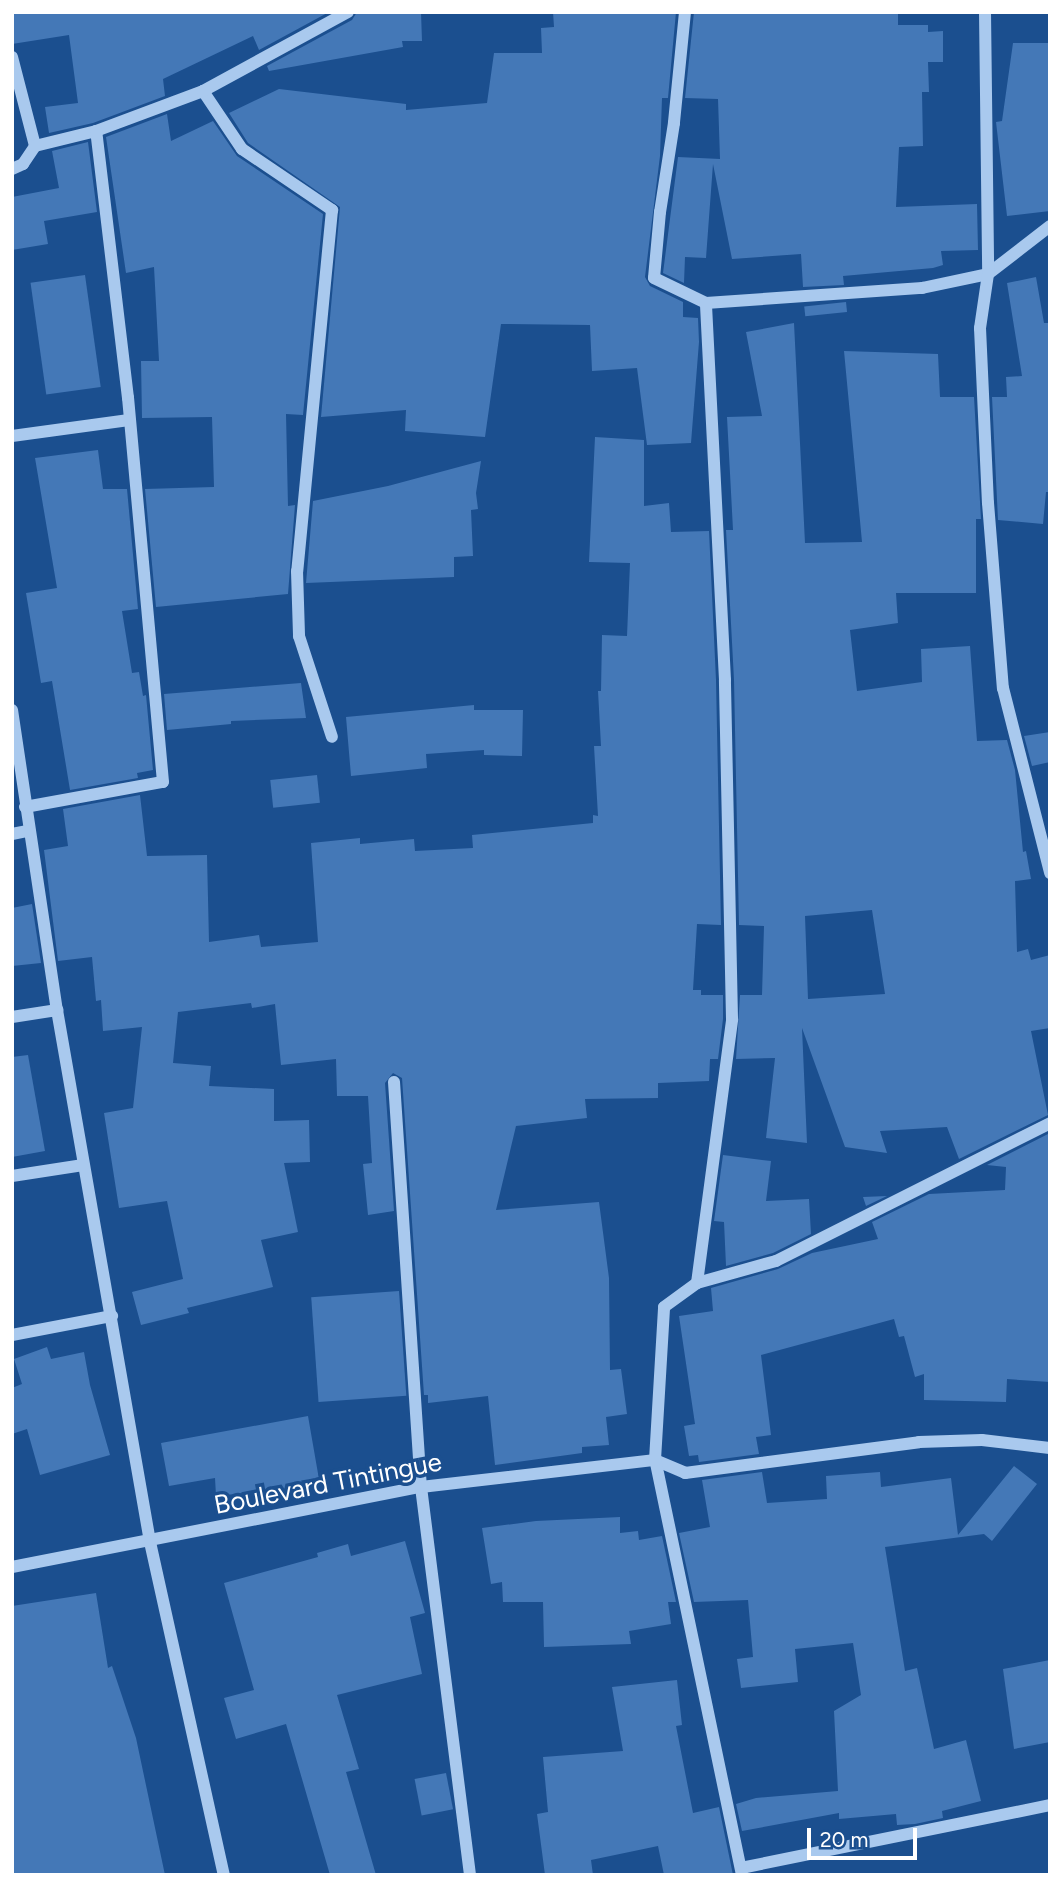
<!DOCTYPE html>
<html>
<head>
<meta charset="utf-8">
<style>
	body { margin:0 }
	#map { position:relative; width:1062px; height:1887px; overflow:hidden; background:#1b4f8f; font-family:Figtree,sans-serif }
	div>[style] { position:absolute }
	.building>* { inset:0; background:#4478b7; transform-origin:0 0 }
	.minor>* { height:12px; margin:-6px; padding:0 6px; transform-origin:6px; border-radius:6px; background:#a9c9ee }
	span { translate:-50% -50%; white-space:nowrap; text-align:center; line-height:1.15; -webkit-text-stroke:7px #1b4f8f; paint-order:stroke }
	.street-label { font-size:26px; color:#fff }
	.frame { position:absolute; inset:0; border:14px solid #fff; pointer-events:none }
	.scale { position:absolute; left:807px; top:1828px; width:110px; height:32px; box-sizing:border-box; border:4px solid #fff; border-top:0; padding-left:9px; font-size:21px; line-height:24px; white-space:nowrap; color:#fff; -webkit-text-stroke:5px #1b4f8f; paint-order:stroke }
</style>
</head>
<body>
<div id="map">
	<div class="building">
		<i style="clip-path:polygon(12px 12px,329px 12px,259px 50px,253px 36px,163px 79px,165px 96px,93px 123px,49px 133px,45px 107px,78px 103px,69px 35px,12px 44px)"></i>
		<i style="clip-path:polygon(357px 12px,421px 12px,422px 41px,402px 41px,403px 47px,269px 71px,267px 66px,352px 20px)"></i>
		<i style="clip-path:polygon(553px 12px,676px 12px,668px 98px,662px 98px,660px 156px,645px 277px,650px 286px,683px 302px,683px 317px,698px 318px,699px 342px,691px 443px,647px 445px,637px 368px,592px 371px,590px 325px,501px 324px,485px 437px,405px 431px,406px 410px,321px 417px,340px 207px,248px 143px,229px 113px,279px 89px,406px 104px,406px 110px,487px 103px,494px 53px,542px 53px,541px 28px,554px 27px)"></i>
		<i style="clip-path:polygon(694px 12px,898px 12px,898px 25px,928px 25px,928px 32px,943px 31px,943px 62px,928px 62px,929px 92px,922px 92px,923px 146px,899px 147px,896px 207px,977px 204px,978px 250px,941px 251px,943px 265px,933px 268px,843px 276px,844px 285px,803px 287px,801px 254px,732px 259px,713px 164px,706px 258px,685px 257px,684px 283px,663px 273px,678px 157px,720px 159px,718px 99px,685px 98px)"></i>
		<i style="clip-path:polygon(1013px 43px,1050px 43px,1050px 211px,1007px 216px,996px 122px,1002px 121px)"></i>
		<i style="clip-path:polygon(167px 114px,171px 141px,213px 121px,237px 156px,323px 214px,303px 415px,286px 414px,288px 506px,295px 505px,288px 594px,156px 607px,145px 489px,214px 487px,212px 417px,142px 418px,141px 361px,159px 361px,154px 267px,126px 273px,106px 137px)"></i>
		<i style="clip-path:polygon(88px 142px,97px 212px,44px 221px,48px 244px,12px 250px,12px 197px,59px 188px,52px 151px)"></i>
		<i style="left:85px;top:275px;width:113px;height:55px;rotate:82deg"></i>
		<i style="clip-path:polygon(1036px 277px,1044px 323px,1050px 323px,1050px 492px,1046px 492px,1043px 524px,998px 520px,992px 397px,1007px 397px,1006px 377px,1022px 376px,1007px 283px)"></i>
		<i style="left:846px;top:302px;width:10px;height:42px;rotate:84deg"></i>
		<i style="clip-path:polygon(evenodd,794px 323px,805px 543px,862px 542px,844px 351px,938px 354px,940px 397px,974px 397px,981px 519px,976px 519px,976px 593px,896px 593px,898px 623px,850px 630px,857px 691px,922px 682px,921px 649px,970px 646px,977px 741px,1007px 740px,1015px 770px,1023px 852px,1026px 851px,1031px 879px,1015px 881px,1017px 952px,1028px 949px,1031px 960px,1050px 955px,1050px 1028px,1031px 1031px,1048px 1115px,959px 1159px,947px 1127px,880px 1131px,887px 1153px,845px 1147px,802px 1028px,807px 1143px,766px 1138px,775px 1058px,736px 1059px,740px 995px,762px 995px,764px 926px,739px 925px,734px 680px,726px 530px,733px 530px,727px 417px,762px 416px,746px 332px,794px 323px,872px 910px,885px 994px,808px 999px,805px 916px,872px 910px)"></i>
		<i style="clip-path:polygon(595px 437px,644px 440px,644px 506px,669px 503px,671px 532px,709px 531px,716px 680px,721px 925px,697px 924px,693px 990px,701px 990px,701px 995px,723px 995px,723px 1019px,718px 1059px,710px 1059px,709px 1081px,658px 1083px,658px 1098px,585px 1099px,587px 1118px,516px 1126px,496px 1210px,599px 1202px,609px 1278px,610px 1370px,621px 1369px,627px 1414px,606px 1417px,609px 1445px,582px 1447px,582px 1453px,495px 1465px,488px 1396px,428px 1403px,428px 1395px,424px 1395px,402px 1078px,393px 1073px,385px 1083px,394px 1211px,368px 1215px,363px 1164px,372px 1163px,368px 1096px,337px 1096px,336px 1059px,281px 1065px,275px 1004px,252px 1008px,251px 1003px,178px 1012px,173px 1063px,211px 1066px,209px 1086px,274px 1089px,274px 1121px,309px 1120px,310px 1162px,284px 1163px,298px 1232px,261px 1240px,273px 1287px,187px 1308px,189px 1313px,141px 1325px,132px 1292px,183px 1279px,167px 1201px,119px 1208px,104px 1113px,133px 1108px,142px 1027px,103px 1031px,101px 1000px,96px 1001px,92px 957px,58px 961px,44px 850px,68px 846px,63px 809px,140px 795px,147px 856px,207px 855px,209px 942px,259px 935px,261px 947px,318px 942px,311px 843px,360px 838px,360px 844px,414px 839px,415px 851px,473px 848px,472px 835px,593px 823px,593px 815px,598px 816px,594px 746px,601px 746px,598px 691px,601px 691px,602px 635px,627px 636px,630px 563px,589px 562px)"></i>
		<i style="clip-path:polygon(98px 450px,103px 489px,127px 489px,138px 609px,122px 611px,132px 673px,139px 672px,143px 696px,146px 695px,153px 770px,137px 773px,138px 778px,70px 790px,52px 681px,41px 683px,26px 593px,57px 588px,35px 458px)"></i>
		<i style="clip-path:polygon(481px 461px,476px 493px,478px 509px,471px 510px,473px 556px,454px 557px,454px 577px,306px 583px,313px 501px,388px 486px)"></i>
		<i style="clip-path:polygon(301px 683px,306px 718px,231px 721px,231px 724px,167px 730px,164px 694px)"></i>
		<i style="clip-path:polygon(474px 705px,474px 710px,523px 710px,522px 756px,484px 755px,484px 750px,426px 754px,427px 768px,351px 776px,346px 717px)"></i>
		<i style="clip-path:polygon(1050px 732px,1050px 762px,1032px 766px,1024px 736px)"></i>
		<i style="left:317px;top:775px;width:28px;height:47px;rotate:84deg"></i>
		<i style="clip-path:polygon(32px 904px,41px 963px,12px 966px,12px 908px)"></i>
		<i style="clip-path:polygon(28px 1055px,45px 1151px,12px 1157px,12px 1057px)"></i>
		<i style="clip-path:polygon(1050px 1133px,1050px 1382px,1007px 1379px,1006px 1402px,924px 1400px,924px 1374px,915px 1377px,904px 1336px,899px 1337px,894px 1319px,761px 1355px,771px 1435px,756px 1437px,759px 1454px,699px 1462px,698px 1455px,689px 1456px,684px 1426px,695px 1424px,679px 1316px,713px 1311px,711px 1288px,778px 1269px,812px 1253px,878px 1239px,872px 1222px,929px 1194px,1005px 1190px,1006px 1167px,987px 1165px)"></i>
		<i style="clip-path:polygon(723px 1155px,771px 1161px,766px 1201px,809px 1199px,811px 1234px,773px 1253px,726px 1266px,724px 1222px,714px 1221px)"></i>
		<i style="clip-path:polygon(887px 1196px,866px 1206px,863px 1197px)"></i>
		<i style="left:399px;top:1291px;width:105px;height:88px;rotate:86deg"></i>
		<i style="clip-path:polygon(47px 1347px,51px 1359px,84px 1352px,90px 1385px,110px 1455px,40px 1475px,27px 1429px,12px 1434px,12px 1388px,22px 1384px,14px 1359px)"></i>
		<i style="clip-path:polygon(308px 1416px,320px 1485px,216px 1496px,215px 1478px,169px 1486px,161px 1443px)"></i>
		<i style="clip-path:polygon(1014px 1466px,1037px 1484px,992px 1541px,984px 1534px,885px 1547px,905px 1671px,917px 1668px,934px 1749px,966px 1740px,981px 1801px,942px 1811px,943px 1818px,915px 1824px,897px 1825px,896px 1814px,839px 1819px,839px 1813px,742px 1831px,736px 1804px,756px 1798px,838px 1791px,834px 1711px,861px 1695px,853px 1643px,795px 1649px,798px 1682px,741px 1688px,737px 1659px,753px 1657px,748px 1600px,694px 1602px,679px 1533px,710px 1527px,702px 1480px,762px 1472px,767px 1503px,827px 1499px,826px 1476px,880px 1472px,881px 1487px,951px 1478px,958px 1535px)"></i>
		<i style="clip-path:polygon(620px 1517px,620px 1533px,638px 1531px,639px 1540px,662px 1536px,676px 1602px,668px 1602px,671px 1624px,629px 1631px,631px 1644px,544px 1647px,543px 1602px,503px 1602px,502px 1582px,491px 1584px,482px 1528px,536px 1521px)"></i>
		<i style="clip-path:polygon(405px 1541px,425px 1613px,410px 1617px,422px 1674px,337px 1695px,359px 1769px,346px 1772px,376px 1875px,330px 1875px,286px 1724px,236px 1739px,224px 1698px,254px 1690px,224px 1583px,318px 1557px,317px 1553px,348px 1544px,351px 1556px)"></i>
		<i style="clip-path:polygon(96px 1593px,108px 1668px,112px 1666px,136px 1738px,165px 1875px,12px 1875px,12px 1606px)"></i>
		<i style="clip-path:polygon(1050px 1660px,1050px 1742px,1014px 1749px,1003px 1669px)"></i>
		<i style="clip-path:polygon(677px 1680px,682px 1725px,676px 1726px,693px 1813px,719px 1807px,733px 1875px,664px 1875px,658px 1846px,591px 1860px,593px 1875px,545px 1875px,537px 1814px,548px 1812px,543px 1757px,623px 1751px,612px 1687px)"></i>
		<i style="left:446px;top:1773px;width:37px;height:32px;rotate:79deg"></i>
	</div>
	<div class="minor">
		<i style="left:685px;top:12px;width:112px;rotate:95.7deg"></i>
		<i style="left:674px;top:123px;width:90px;rotate:98.9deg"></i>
		<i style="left:660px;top:212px;width:66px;rotate:95.2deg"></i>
		<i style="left:654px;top:278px;width:58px;rotate:25.7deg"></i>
		<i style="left:706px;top:303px;width:217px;rotate:-4deg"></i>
		<i style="left:922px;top:288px;width:67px;rotate:-12deg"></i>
		<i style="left:988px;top:274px;width:78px;rotate:-37.7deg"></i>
		<i style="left:985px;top:12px;width:262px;rotate:89.3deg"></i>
		<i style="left:988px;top:274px;width:55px;rotate:98.4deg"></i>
		<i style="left:980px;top:328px;width:175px;rotate:87.4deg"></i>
		<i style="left:988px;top:503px;width:186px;rotate:85.4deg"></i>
		<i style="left:1003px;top:688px;width:191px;rotate:75.7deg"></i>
		<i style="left:12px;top:57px;width:92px;rotate:75.5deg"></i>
		<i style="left:203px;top:91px;width:70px;rotate:56.1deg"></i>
		<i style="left:242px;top:149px;width:109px;rotate:34.1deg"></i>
		<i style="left:332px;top:210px;width:363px;rotate:95.5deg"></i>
		<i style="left:297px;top:571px;width:65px;rotate:88.2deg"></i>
		<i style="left:299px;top:636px;width:106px;rotate:71.9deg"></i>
		<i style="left:12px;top:169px;width:12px;rotate:-24deg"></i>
		<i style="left:23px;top:164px;width:22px;rotate:-56deg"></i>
		<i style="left:35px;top:146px;width:63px;rotate:-13.8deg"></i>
		<i style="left:96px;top:131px;width:114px;rotate:-20.5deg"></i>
		<i style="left:203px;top:91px;width:165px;rotate:-28.6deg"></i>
		<i style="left:12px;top:436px;width:118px;rotate:-7.8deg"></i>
		<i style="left:12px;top:710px;width:303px;rotate:81.5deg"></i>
		<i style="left:57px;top:1010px;width:540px;rotate:80.08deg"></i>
		<i style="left:150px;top:1542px;width:341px;rotate:77.5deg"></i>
		<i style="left:25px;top:807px;width:140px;rotate:-10.3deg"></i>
		<i style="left:163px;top:782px;width:386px;rotate:-95.2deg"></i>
		<i style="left:128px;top:398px;width:269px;rotate:-96.8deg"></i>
		<i style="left:12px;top:834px;width:16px;rotate:-11deg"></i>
		<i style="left:12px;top:1017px;width:46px;rotate:-8.8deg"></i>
		<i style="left:394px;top:1082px;width:406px;rotate:86.2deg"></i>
		<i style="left:421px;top:1487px;width:391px;rotate:82.8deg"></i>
		<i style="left:12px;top:1176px;width:72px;rotate:-8.8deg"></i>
		<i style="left:697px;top:1283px;width:266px;rotate:-82.4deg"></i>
		<i style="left:732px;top:1019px;width:339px;rotate:-91.2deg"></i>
		<i style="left:725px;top:680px;width:377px;rotate:-92.9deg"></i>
		<i style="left:12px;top:1335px;width:102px;rotate:-10.8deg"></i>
		<i style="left:655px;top:1460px;width:33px;rotate:23deg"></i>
		<i style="left:685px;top:1473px;width:236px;rotate:-7.5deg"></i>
		<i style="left:919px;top:1442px;width:63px;rotate:-1.8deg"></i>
		<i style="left:982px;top:1440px;width:68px;rotate:6.7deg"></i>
		<i style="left:12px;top:1567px;width:417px;rotate:-11.1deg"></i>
		<i style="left:421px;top:1487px;width:236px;rotate:-6.6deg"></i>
		<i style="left:741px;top:1868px;width:315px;rotate:-11.5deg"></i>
		<i style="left:742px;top:1875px;width:424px;rotate:-101.8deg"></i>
		<i style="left:655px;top:1460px;width:153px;rotate:-86.6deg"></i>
		<i style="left:664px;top:1307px;width:41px;rotate:-36deg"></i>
		<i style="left:697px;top:1283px;width:82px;rotate:-15.6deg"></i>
		<i style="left:776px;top:1261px;width:307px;rotate:-26.7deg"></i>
	</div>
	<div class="street-label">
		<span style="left:328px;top:1484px;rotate:-11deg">Boulevard Tintingue</span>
	</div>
	<div class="frame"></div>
	<div class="scale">20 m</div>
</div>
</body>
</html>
